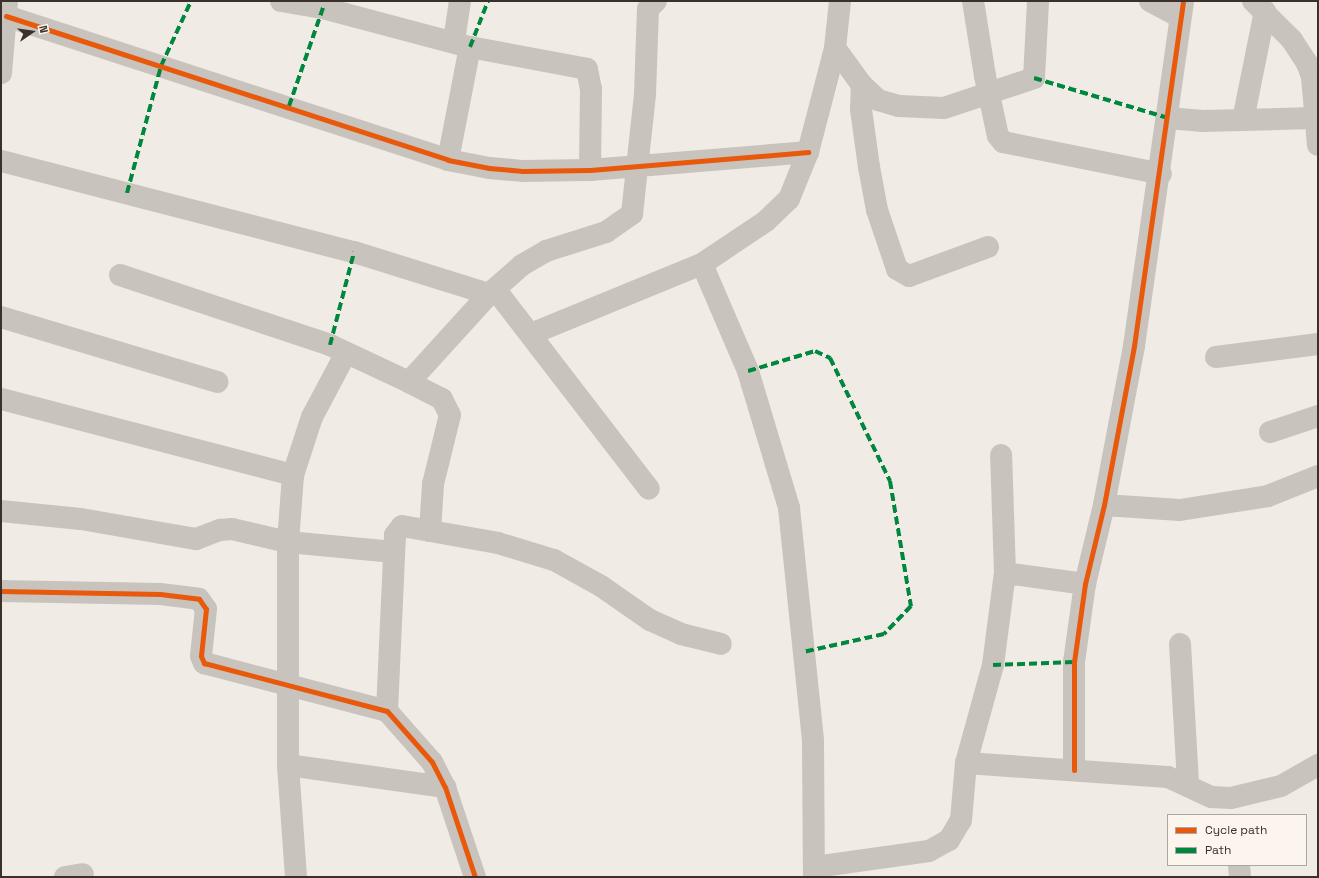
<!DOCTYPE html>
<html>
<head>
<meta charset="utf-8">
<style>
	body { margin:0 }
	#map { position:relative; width:1319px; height:878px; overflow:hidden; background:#f0ebe5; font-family:"Space Grotesk",sans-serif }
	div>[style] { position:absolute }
	.minor>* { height:22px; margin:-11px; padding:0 11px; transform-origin:11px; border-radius:11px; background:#c9c3be }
	.quiet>* { height:4px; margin-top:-2px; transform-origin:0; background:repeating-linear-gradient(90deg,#00873e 0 8px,transparent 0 12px) }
	.cycleway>* { height:5px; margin:-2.5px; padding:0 2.5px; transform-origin:2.5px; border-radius:2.5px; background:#e8590c }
	span { translate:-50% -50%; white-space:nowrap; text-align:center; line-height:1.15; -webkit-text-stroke:3px #fbf5ee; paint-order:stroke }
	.frame { position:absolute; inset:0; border:2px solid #3b302b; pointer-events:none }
	.legend { position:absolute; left:1167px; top:814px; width:140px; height:52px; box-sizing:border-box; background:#fbf5ee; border:1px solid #aea6a0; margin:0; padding:5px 7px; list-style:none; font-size:12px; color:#3b302b }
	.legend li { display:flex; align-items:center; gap:8px; height:20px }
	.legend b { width:20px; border:1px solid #aea6a0 }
	.north { position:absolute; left:12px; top:12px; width:40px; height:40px; -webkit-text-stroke:3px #fbf5ee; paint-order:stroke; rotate:77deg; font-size:11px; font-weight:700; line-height:16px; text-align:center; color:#3b302b }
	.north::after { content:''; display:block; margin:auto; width:14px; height:18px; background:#3b302b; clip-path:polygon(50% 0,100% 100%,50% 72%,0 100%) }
</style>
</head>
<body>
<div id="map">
	<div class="minor">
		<i style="left:281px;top:1px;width:43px;rotate:9.5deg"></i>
		<i style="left:323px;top:8px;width:152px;rotate:14.9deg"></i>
		<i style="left:470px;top:47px;width:119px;rotate:10.6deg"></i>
		<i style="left:587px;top:69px;width:20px;rotate:79deg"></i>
		<i style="left:591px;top:89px;width:81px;rotate:90.7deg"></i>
		<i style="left:973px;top:1px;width:76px;rotate:80.9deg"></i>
		<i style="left:985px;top:76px;width:61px;rotate:77.8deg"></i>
		<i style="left:998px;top:136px;width:8px;rotate:50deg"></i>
		<i style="left:1003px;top:142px;width:161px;rotate:11.4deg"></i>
		<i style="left:1150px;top:1px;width:32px;rotate:28deg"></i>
		<i style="left:1253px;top:1px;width:55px;rotate:45deg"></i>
		<i style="left:1292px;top:40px;width:27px;rotate:57deg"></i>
		<i style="left:1307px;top:63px;width:15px;rotate:70deg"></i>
		<i style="left:1312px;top:77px;width:68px;rotate:85deg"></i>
		<i style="left:6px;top:16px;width:465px;rotate:18deg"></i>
		<i style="left:448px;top:160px;width:42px;rotate:11deg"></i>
		<i style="left:489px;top:168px;width:33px;rotate:5deg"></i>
		<i style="left:522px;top:171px;width:68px;rotate:-0.8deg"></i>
		<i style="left:590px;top:170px;width:219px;rotate:-4.7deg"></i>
		<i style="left:454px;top:41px;width:40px;rotate:-81.5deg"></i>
		<i style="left:835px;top:48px;width:46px;rotate:53.9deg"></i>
		<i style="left:1px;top:73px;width:72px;rotate:-85.2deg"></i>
		<i style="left:1168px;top:118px;width:35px;rotate:5deg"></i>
		<i style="left:1203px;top:121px;width:112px;rotate:-1.5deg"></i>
		<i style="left:1243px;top:120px;width:111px;rotate:-78.6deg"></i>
		<i style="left:448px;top:160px;width:115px;rotate:-79deg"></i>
		<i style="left:1px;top:161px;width:365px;rotate:14.5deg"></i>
		<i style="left:354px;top:252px;width:141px;rotate:17.3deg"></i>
		<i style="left:988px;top:247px;width:84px;rotate:159.8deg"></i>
		<i style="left:909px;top:276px;width:14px;rotate:-150deg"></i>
		<i style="left:897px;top:269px;width:62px;rotate:-108.7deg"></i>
		<i style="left:877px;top:210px;width:44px;rotate:-100.5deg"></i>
		<i style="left:869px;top:167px;width:59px;rotate:-97.9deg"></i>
		<i style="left:861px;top:109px;width:24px;rotate:-88deg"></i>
		<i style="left:862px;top:85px;width:22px;rotate:43deg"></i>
		<i style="left:878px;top:100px;width:22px;rotate:16deg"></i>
		<i style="left:899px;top:106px;width:45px;rotate:2.5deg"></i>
		<i style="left:944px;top:108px;width:95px;rotate:-18.4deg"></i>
		<i style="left:1034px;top:78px;width:77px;rotate:-87deg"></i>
		<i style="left:702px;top:264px;width:116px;rotate:66.7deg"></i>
		<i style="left:748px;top:371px;width:143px;rotate:73.3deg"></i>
		<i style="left:789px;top:508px;width:235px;rotate:84.1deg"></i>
		<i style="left:813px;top:742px;width:135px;rotate:89.6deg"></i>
		<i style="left:120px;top:275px;width:221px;rotate:18.4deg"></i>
		<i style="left:330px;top:345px;width:87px;rotate:25.1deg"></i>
		<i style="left:495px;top:289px;width:252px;rotate:52.4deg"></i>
		<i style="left:1px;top:317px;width:226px;rotate:16.7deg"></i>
		<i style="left:531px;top:334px;width:185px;rotate:-22.3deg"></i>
		<i style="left:702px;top:264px;width:77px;rotate:-33.9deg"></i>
		<i style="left:766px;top:221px;width:32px;rotate:-44deg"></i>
		<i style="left:789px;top:199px;width:51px;rotate:-68deg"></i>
		<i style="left:808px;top:152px;width:107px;rotate:-75.4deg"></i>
		<i style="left:835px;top:48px;width:47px;rotate:-83.9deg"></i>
		<i style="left:1216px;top:357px;width:103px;rotate:-7.3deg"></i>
		<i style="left:1px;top:399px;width:302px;rotate:14.6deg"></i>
		<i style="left:1270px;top:432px;width:51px;rotate:-18.4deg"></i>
		<i style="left:1104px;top:505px;width:76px;rotate:3.8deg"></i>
		<i style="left:1180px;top:510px;width:89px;rotate:-9deg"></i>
		<i style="left:1268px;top:496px;width:54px;rotate:-21.8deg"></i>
		<i style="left:1px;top:511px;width:80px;rotate:5.7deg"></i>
		<i style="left:81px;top:519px;width:117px;rotate:9.9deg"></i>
		<i style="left:196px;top:539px;width:26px;rotate:-21deg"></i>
		<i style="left:220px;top:530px;width:12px;rotate:-5deg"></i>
		<i style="left:232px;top:529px;width:57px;rotate:13.1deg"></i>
		<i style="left:288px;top:542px;width:106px;rotate:5.4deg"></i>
		<i style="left:430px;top:531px;width:47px;rotate:-86.3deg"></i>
		<i style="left:433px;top:484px;width:71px;rotate:-76.2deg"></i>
		<i style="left:450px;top:415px;width:18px;rotate:-117deg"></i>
		<i style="left:442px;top:399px;width:37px;rotate:-153deg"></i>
		<i style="left:409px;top:382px;width:119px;rotate:-47.7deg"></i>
		<i style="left:489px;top:294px;width:44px;rotate:-41.3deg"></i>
		<i style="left:522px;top:265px;width:28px;rotate:-30deg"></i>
		<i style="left:546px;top:251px;width:63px;rotate:-17.6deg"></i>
		<i style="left:606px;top:232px;width:32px;rotate:-35deg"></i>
		<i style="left:632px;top:214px;width:121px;rotate:-83.8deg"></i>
		<i style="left:645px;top:94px;width:85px;rotate:-88deg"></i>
		<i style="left:648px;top:9px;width:11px;rotate:-45deg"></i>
		<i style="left:1005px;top:573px;width:81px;rotate:7.8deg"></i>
		<i style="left:1px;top:591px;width:159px;rotate:1.1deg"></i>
		<i style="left:160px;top:594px;width:39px;rotate:7deg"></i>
		<i style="left:199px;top:599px;width:12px;rotate:55deg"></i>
		<i style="left:206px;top:609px;width:47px;rotate:96.1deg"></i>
		<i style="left:201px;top:656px;width:8px;rotate:67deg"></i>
		<i style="left:204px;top:663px;width:189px;rotate:14.7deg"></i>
		<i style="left:387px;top:711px;width:68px;rotate:48.6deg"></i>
		<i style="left:432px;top:762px;width:28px;rotate:63deg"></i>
		<i style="left:445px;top:787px;width:95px;rotate:71.6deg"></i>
		<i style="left:1180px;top:644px;width:140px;rotate:86.7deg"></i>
		<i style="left:387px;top:711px;width:176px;rotate:-87.4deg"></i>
		<i style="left:395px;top:535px;width:11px;rotate:-52deg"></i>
		<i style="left:402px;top:526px;width:97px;rotate:10deg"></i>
		<i style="left:498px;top:543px;width:59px;rotate:16.9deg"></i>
		<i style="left:554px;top:560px;width:54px;rotate:29deg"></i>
		<i style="left:601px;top:586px;width:60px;rotate:34.8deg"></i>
		<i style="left:650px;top:620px;width:34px;rotate:24deg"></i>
		<i style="left:681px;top:634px;width:41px;rotate:14deg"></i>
		<i style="left:966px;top:763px;width:202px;rotate:4deg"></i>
		<i style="left:1168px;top:777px;width:47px;rotate:24.9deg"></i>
		<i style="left:1211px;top:797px;width:20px;rotate:3deg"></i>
		<i style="left:1231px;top:798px;width:51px;rotate:-13.5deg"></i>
		<i style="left:1281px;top:786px;width:43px;rotate:-29.6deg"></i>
		<i style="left:288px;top:765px;width:159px;rotate:8deg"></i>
		<i style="left:1074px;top:770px;width:108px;rotate:-90deg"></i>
		<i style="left:1074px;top:662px;width:79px;rotate:-82deg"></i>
		<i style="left:1085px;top:584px;width:81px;rotate:-76.5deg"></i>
		<i style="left:1104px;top:505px;width:162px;rotate:-79.3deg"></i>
		<i style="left:1134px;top:346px;width:348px;rotate:-81.9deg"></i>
		<i style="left:1239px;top:865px;width:12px;rotate:85deg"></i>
		<i style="left:815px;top:867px;width:115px;rotate:-8deg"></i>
		<i style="left:929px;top:851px;width:23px;rotate:-29deg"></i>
		<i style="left:949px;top:840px;width:23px;rotate:-59deg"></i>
		<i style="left:961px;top:820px;width:57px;rotate:-85deg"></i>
		<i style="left:966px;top:763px;width:102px;rotate:-74.6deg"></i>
		<i style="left:993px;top:665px;width:93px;rotate:-82.6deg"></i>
		<i style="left:1005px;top:573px;width:118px;rotate:-91.9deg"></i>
		<i style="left:65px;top:877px;width:18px;rotate:-9deg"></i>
		<i style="left:296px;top:877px;width:112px;rotate:-94.1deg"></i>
		<i style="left:288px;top:765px;width:223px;rotate:-90deg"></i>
		<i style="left:288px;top:542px;width:67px;rotate:-85.7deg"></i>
		<i style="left:293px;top:475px;width:61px;rotate:-71.9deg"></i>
		<i style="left:312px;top:417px;width:70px;rotate:-62deg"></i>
	</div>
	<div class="quiet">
		<i style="left:470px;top:47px;width:49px;rotate:-68.6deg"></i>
		<i style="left:1034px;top:78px;width:140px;rotate:16.6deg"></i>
		<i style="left:289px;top:106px;width:104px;rotate:-70.9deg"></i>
		<i style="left:127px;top:193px;width:131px;rotate:-75deg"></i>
		<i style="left:161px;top:66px;width:72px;rotate:-65.2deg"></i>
		<i style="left:330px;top:345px;width:96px;rotate:-75.5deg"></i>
		<i style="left:748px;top:371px;width:70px;rotate:-16.6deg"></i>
		<i style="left:815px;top:351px;width:17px;rotate:25deg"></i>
		<i style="left:830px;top:358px;width:137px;rotate:64deg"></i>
		<i style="left:890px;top:481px;width:127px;rotate:80.5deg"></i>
		<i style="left:911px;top:606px;width:39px;rotate:134deg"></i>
		<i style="left:884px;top:634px;width:83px;rotate:167.5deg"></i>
		<i style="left:993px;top:665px;width:81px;rotate:-2.1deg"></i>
	</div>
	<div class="cycleway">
		<i style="left:6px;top:16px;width:465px;rotate:18deg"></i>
		<i style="left:448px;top:160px;width:42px;rotate:11deg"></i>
		<i style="left:489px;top:168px;width:33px;rotate:5deg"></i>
		<i style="left:522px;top:171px;width:68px;rotate:-0.8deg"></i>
		<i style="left:590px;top:170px;width:219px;rotate:-4.7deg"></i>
		<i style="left:1px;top:591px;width:159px;rotate:1.1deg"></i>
		<i style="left:160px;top:594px;width:39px;rotate:7deg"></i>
		<i style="left:199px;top:599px;width:12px;rotate:55deg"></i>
		<i style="left:206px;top:609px;width:47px;rotate:96.1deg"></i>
		<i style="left:201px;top:656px;width:8px;rotate:67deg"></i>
		<i style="left:204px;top:663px;width:189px;rotate:14.7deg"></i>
		<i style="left:387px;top:711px;width:68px;rotate:48.6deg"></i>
		<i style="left:432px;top:762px;width:28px;rotate:63deg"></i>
		<i style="left:445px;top:787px;width:95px;rotate:71.6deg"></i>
		<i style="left:1074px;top:770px;width:108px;rotate:-90deg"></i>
		<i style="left:1074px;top:662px;width:79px;rotate:-82deg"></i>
		<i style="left:1085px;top:584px;width:81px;rotate:-76.5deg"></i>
		<i style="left:1104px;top:505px;width:162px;rotate:-79.3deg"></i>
		<i style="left:1134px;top:346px;width:348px;rotate:-81.9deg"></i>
	</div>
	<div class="frame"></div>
	<ul class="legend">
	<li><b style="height:5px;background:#e8590c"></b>Cycle path</li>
	<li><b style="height:5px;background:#00873e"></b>Path</li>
	</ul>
	<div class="north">N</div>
</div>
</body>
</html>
